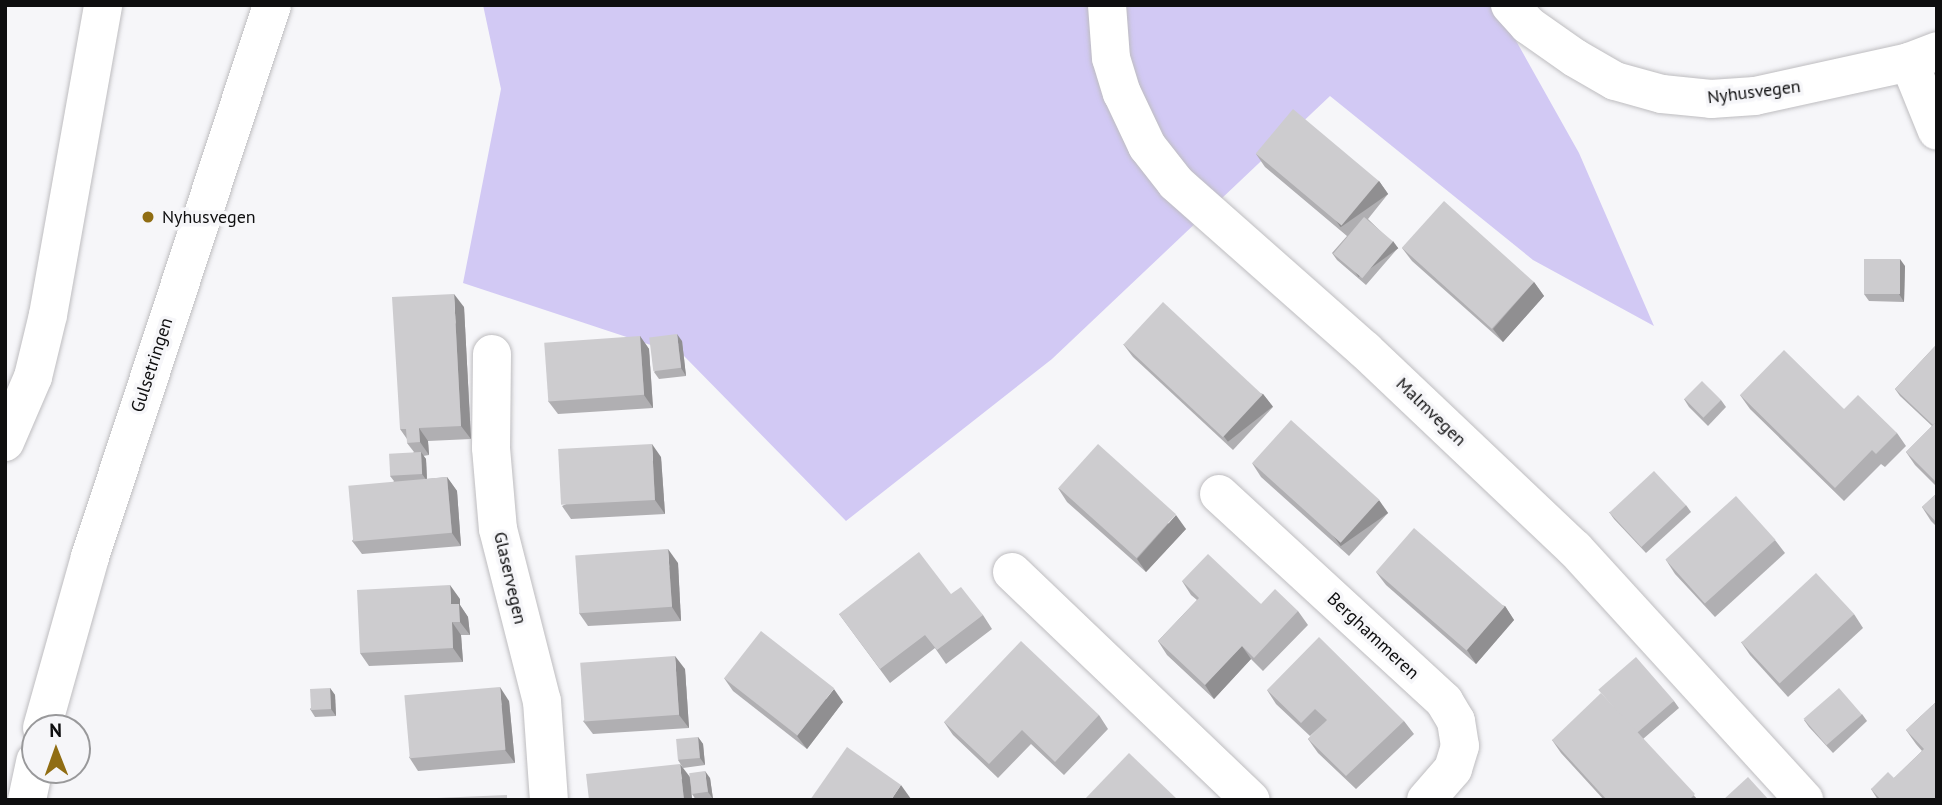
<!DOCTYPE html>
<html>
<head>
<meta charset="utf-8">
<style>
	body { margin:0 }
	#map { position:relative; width:1942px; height:805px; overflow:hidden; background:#f6f6f9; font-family:"PT Sans",sans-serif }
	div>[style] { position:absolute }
	.green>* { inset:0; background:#d2c9f4 }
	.roads { filter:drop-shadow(0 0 2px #bebdc0) drop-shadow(0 0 2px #bebdc0) }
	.minor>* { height:38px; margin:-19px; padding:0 19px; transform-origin:19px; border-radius:19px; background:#fff }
	.tertiary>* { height:38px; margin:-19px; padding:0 19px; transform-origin:19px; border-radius:19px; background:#fff }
	.wall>* { inset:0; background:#b0afb2 }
	.shaded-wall>* { inset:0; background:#908f91; transform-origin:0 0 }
	.building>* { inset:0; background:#cdcccf; transform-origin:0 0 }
	.dots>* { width:19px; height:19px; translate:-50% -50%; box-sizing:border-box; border:4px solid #f6f6f9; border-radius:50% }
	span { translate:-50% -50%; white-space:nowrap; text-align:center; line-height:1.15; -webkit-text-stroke:7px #f6f6f9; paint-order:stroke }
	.street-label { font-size:18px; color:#0e0e0f }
	.poi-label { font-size:18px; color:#0e0e0f }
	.left { translate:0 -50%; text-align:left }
	.frame { position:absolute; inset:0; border:7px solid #0e0e0f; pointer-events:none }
	.north { position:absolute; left:21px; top:714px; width:70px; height:70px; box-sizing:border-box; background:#f6f6f9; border:2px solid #99999b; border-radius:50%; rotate:359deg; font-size:19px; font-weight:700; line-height:28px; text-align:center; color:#0e0e0f }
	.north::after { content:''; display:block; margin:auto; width:24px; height:32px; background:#906d13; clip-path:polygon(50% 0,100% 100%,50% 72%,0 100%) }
</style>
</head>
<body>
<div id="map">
	<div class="green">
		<i style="clip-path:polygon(483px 5px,1496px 5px,1579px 153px,1654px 326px,1533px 260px,1330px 96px,1052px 359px,846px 521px,684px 356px,463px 283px,501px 89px)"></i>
	</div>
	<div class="roads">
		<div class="minor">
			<i style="left:1107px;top:5px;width:53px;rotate:85.7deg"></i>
			<i style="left:1111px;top:58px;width:37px;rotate:73deg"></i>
			<i style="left:1122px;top:93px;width:59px;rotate:64.7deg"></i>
			<i style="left:1147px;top:146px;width:47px;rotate:51.9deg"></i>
			<i style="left:1176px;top:183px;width:252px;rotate:41.5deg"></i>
			<i style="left:1365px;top:350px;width:289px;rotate:43.5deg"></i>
			<i style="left:1575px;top:549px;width:340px;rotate:47.6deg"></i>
			<i style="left:1909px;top:62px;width:74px;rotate:67.9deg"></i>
			<i style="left:492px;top:354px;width:94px;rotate:90.6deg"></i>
			<i style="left:491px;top:448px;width:81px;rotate:85.1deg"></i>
			<i style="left:498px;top:529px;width:178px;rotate:75.7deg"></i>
			<i style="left:542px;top:701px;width:99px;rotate:86deg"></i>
			<i style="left:5px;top:442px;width:71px;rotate:-66.7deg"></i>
			<i style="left:33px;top:377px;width:64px;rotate:-76.4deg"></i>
			<i style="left:48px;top:315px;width:315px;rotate:-79.9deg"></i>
			<i style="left:1219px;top:494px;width:306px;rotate:42.6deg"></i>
			<i style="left:1444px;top:701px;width:23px;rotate:59deg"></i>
			<i style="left:1456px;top:721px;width:25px;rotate:81deg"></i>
			<i style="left:1460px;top:746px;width:24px;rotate:107deg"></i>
			<i style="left:1453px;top:769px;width:41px;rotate:131.1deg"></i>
			<i style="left:1012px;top:572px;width:330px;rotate:43.7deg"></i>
		</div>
		<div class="tertiary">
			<i style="left:1510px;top:5px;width:27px;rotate:48deg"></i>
			<i style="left:1528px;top:25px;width:57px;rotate:35.1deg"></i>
			<i style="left:1575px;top:58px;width:46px;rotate:29.9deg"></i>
			<i style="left:1615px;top:81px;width:49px;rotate:15.5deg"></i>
			<i style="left:1662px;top:94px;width:49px;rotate:5.8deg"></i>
			<i style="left:1711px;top:99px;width:44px;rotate:-3.9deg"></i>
			<i style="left:1755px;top:96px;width:158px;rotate:-12.4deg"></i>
			<i style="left:1909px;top:62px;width:30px;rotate:-21deg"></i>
			<i style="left:42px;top:728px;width:178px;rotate:-74.3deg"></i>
			<i style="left:90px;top:557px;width:581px;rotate:-71.75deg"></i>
			<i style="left:27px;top:800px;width:40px;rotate:-78deg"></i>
		</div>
	</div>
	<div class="wall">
		<i style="clip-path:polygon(1256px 154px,1379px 181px,1388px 194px,1368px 219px,1398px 248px,1366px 285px,1337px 260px,1332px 253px,1347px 236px,1265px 167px)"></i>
		<i style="clip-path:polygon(1402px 248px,1534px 282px,1544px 296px,1503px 342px,1412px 261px)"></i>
		<i style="clip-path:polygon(1905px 266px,1904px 302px,1869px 301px,1864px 294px)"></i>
		<i style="clip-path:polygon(464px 307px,471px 439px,428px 441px,429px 455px,423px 456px,426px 459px,427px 479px,447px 477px,457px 491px,461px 546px,362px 554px,352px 541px,394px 481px,390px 476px,414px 452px,407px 443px,407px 439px,400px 429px)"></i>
		<i style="clip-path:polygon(640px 336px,649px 349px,653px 408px,558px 414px,548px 401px)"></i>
		<i style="clip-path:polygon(682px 341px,686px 376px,659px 379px,654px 372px)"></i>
		<i style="clip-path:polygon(1123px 344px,1263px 394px,1273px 407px,1233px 450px,1133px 357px)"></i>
		<i style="clip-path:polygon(1937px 344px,1937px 487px,1915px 465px,1906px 452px,1932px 426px,1900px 396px,1895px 389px)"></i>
		<i style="clip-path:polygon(1740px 395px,1844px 409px,1897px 433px,1906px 446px,1885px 467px,1881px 464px,1844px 501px,1750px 409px)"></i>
		<i style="clip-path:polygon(1684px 399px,1721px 400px,1726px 407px,1708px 426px,1689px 407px)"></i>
		<i style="clip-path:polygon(661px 457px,665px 514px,571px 519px,562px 506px)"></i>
		<i style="clip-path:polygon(1252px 463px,1388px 513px,1349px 556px,1261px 477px)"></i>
		<i style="clip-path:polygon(1058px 488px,1186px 529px,1146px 572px,1067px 502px)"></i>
		<i style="clip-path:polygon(1937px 493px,1937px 527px,1931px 521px,1922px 507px)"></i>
		<i style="clip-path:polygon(1686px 505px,1691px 512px,1646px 553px,1614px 519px,1609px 512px)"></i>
		<i style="clip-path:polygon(1775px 540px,1785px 553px,1715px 617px,1675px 574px,1666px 560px)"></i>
		<i style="clip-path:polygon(678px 563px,681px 621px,588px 626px,579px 613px)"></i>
		<i style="clip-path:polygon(1376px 572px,1505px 606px,1514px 620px,1476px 664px,1386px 585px)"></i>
		<i style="clip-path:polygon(1182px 581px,1261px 604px,1298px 611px,1308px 625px,1263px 671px,1251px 659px,1214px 699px,1167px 655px,1158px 641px,1197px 600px,1191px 595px)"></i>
		<i style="clip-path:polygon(951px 594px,983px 615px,992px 629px,946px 664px,935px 648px,890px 683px,839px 614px)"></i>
		<i style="clip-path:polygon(460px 599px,460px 605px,468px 617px,470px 635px,461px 635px,463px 662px,369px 666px,360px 653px)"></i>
		<i style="clip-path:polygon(1854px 614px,1863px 628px,1788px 697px,1750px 655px,1741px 642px)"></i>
		<i style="clip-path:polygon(685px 669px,689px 728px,593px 734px,583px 721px)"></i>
		<i style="clip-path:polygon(724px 678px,843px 702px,807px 749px,733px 691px)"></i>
		<i style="clip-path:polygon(330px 688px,335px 695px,336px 716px,315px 717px,310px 709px)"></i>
		<i style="clip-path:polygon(1267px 690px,1404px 721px,1414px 734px,1356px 789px,1318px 753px,1308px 739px,1324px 723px,1310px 736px,1276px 704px)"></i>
		<i style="clip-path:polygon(509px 701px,515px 763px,418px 771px,409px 757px)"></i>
		<i style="clip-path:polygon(1674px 701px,1679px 708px,1643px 739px,1698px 800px,1604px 800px,1561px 753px,1552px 740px)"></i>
		<i style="clip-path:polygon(1937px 701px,1937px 800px,1878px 800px,1871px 789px,1894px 778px,1922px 751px,1916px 744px,1906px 730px)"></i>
		<i style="clip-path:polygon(1862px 714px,1867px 721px,1833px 753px,1809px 727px,1804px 720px)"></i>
		<i style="clip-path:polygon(1099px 715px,1108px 729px,1064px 775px,1031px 744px,998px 778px,953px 735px,944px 722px)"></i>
		<i style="clip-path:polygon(698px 737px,703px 744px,705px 765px,683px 768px,678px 760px)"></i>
		<i style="clip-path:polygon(690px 777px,710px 778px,713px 799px,696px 800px,692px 794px,691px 787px,692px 800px,589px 800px)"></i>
	</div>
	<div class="shaded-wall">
		<i style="left:1379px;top:181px;width:16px;height:58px;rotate:55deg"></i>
		<i style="left:1393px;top:241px;width:9px;height:49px;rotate:54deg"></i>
		<i style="clip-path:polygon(1900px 259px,1905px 266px,1904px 302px,1899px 294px)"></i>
		<i style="clip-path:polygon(1534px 282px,1544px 296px,1503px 342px,1493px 329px)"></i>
		<i style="clip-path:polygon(454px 294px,464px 307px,471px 439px,461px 426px)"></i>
		<i style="clip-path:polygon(677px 334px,682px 341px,686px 376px,681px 368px)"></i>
		<i style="clip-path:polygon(640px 336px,649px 349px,653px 408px,644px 395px)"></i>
		<i style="left:1263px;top:394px;width:16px;height:57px;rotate:52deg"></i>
		<i style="clip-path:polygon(419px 428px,428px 441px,429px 455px,420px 442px)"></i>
		<i style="clip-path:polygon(652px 444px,661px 457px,665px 514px,655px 500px)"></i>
		<i style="clip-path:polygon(421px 452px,426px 459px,427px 481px,422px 474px)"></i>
		<i style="clip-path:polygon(447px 477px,457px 491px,461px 546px,452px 533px)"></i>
		<i style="left:1379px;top:500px;width:16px;height:58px;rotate:55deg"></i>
		<i style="clip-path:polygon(1176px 515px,1186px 529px,1146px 572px,1137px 559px)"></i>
		<i style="clip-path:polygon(668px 549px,678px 563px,681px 621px,672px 607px)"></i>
		<i style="clip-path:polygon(450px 585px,460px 599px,460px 605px,468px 617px,470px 635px,460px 622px,451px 604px)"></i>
		<i style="clip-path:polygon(1505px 606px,1514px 620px,1476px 664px,1467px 650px)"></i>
		<i style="clip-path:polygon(452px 622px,461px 635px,463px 662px,453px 648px)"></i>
		<i style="clip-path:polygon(1242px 646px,1251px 659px,1214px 699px,1205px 685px)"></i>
		<i style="clip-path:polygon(675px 656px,685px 669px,689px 728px,679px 715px)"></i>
		<i style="clip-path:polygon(500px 687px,509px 701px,515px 763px,505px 750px)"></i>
		<i style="clip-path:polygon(330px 688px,335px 695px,336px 716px,331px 709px)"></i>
		<i style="clip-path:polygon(834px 689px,843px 702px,807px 749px,797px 736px)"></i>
		<i style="clip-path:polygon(698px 737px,703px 744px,705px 765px,700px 758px)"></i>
		<i style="clip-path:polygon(680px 764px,690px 777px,692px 800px,684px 800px)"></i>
		<i style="clip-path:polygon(705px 771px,710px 778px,713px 799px,708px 792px)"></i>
		<i style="clip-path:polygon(901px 785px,911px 799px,910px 800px,891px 800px)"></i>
	</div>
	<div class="building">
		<i style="left:1293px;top:109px;width:112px;height:58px;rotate:40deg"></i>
		<i style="left:1444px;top:201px;width:121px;height:63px;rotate:42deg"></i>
		<i style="left:1364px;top:217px;width:38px;height:48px;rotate:40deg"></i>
		<i style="left:1864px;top:259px;width:36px;height:35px"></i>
		<i style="clip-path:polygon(454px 294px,461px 426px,419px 428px,420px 442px,407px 443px,406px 429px,400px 429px,392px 297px)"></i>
		<i style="left:1163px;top:302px;width:136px;height:58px;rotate:43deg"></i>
		<i style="left:677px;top:334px;width:34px;height:28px;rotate:83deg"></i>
		<i style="left:640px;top:336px;width:59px;height:96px;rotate:86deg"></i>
		<i style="clip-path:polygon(1937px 344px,1937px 421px,1933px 425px,1895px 389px)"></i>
		<i style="clip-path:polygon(1784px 350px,1844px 409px,1858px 395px,1897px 433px,1876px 454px,1872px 450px,1835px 488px,1740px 395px)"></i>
		<i style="left:1702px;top:381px;width:27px;height:25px;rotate:45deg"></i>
		<i style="left:1291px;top:420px;width:119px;height:58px;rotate:42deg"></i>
		<i style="clip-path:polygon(1937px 421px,1937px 483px,1906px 452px)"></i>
		<i style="left:652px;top:444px;width:56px;height:94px;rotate:87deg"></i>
		<i style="left:1098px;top:444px;width:105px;height:59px;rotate:42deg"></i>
		<i style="left:421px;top:452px;width:22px;height:32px;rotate:87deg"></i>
		<i style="left:1654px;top:471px;width:47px;height:61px;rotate:47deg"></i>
		<i style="left:447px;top:477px;width:56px;height:99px;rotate:85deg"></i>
		<i style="clip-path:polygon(1937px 493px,1937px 523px,1922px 507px)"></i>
		<i style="left:1736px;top:496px;width:59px;height:95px;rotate:48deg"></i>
		<i style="left:1414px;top:528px;width:120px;height:58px;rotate:41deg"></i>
		<i style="left:668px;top:549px;width:58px;height:93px;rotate:86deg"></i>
		<i style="clip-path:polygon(919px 552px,951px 594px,961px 587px,983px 615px,937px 650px,925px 635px,880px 669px,839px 614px)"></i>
		<i style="clip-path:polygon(1208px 554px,1261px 604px,1275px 589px,1298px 611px,1254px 658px,1242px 646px,1205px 685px,1158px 641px,1199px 598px,1182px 581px)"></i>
		<i style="left:1816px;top:573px;width:56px;height:102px;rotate:47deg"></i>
		<i style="clip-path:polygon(450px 585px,451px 604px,459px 604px,460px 622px,452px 622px,453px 648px,360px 653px,357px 590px)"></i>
		<i style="left:761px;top:631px;width:93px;height:60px;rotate:38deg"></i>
		<i style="clip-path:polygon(1319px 637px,1404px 721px,1346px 776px,1308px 739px,1327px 720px,1315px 709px,1301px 723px,1267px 690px)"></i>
		<i style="clip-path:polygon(1021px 641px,1099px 715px,1055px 762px,1022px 730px,989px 764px,944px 722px)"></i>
		<i style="left:675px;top:656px;width:59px;height:95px;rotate:86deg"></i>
		<i style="left:1636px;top:657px;width:58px;height:50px;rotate:49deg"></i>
		<i style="left:500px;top:687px;width:63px;height:96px;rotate:85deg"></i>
		<i style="left:330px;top:688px;width:21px;height:20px;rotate:87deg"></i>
		<i style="left:1839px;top:688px;width:35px;height:47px;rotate:49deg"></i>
		<i style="clip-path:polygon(1601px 693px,1695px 794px,1689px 800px,1607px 800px,1552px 740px)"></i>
		<i style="clip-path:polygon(1937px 701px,1937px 800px,1881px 800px,1871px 789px,1888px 772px,1894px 778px,1924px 749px,1906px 730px)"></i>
		<i style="left:698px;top:737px;width:21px;height:22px;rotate:85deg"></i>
		<i style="clip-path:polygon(847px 747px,901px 785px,891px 800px,810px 800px)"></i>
		<i style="clip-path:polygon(1129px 753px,1178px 800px,1084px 800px)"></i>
		<i style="clip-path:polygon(680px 764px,684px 800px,589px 800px,586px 774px)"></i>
		<i style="left:705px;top:771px;width:21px;height:16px;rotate:82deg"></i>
		<i style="clip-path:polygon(1748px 777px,1769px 800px,1723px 800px)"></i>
		<i style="clip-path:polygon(507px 795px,507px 800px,413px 800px,413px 799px)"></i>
	</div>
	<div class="dots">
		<i style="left:148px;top:217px;background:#906d13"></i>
	</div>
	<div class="street-label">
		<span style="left:1754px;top:92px;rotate:-7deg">Nyhusvegen</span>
		<span style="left:152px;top:365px;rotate:-72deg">Gulsetringen</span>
		<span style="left:1431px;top:412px;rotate:44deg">Malmvegen</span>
		<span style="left:510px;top:578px;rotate:77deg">Glaservegen</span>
		<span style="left:1373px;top:636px;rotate:43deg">Berghammeren</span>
	</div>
	<div class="poi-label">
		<span class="left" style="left:162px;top:217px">Nyhusvegen</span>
	</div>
	<div class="frame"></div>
	<div class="north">N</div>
</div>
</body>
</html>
